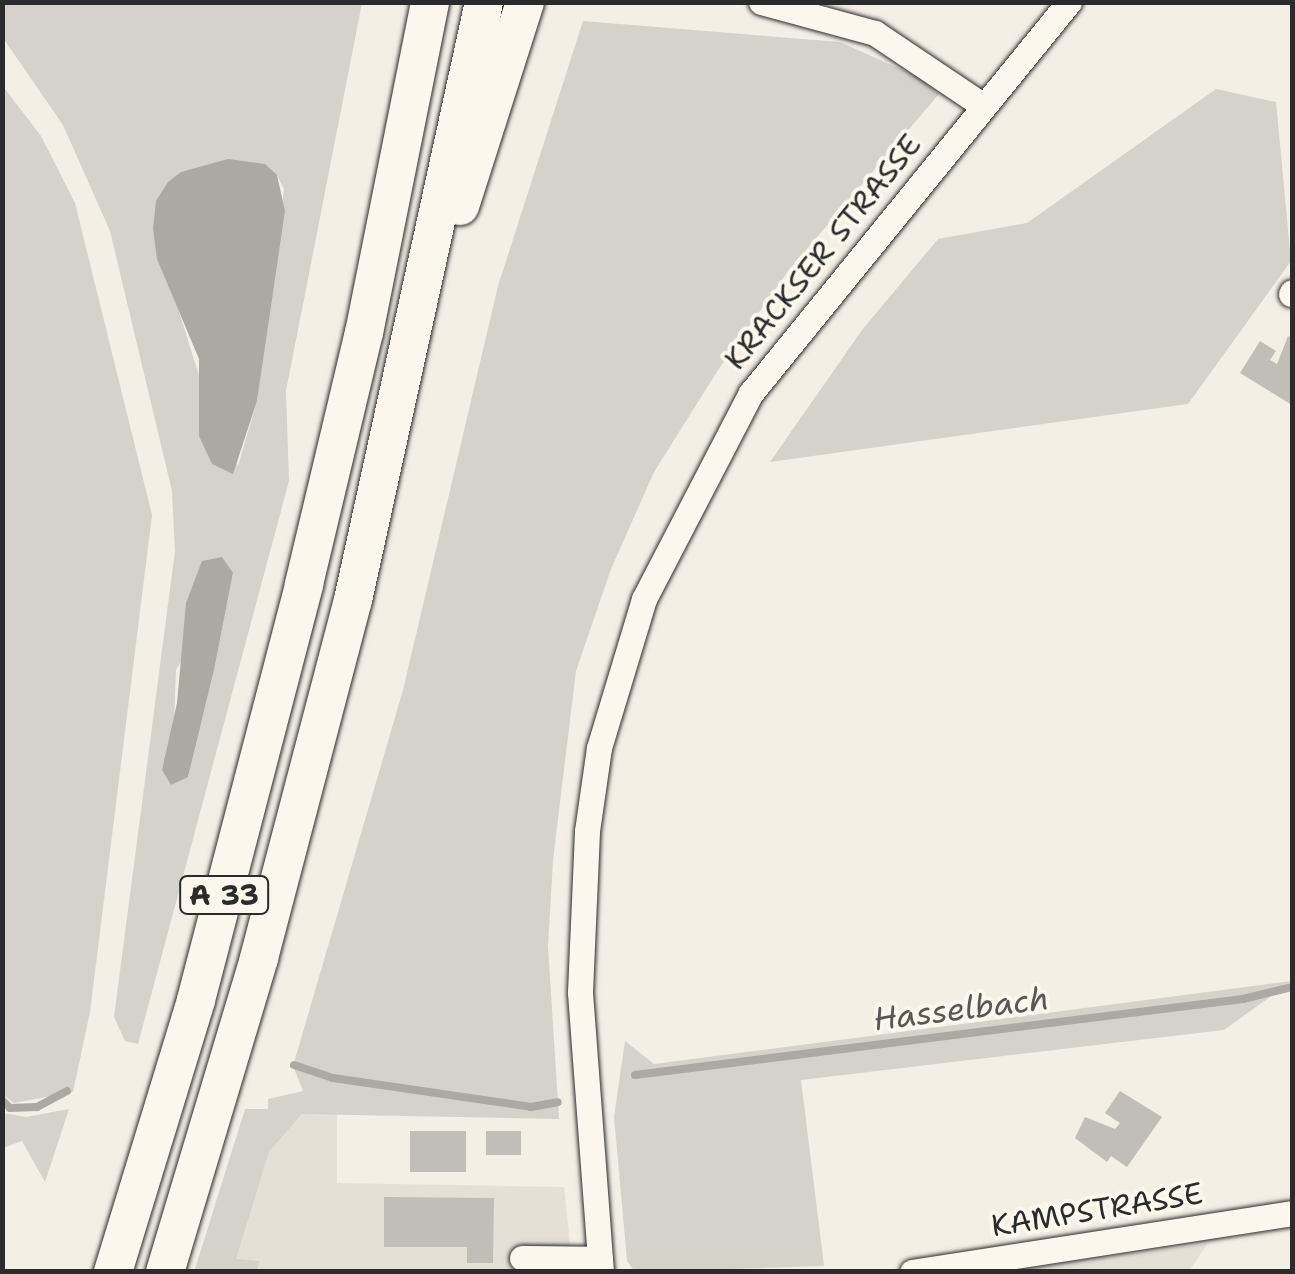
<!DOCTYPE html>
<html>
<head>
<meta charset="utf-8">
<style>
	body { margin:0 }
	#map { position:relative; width:1295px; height:1274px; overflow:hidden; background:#f3efe4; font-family:"Shantell Sans",sans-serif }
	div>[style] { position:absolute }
	.built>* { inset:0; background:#e4e0d6 }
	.green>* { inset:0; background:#d5d2c9 }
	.water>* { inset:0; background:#aca9a2 }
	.stream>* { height:8px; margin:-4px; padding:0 4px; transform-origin:4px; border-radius:4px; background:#aca9a2 }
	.building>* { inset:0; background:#c0beb6; transform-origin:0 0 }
	.roads { filter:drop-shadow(0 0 2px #2b2b2b) drop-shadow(0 0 2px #2b2b2b) }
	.minor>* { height:25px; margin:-12.5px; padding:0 12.5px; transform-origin:12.5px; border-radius:12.5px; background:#fbf7ec }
	.highway>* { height:38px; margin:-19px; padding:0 19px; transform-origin:19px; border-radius:19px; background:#fbf7ec }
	span { translate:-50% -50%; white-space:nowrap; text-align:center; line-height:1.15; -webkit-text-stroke:8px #fbf7ec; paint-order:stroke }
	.shield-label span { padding:2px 8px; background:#fbf7ec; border:2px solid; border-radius:8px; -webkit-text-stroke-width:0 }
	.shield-label { font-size:28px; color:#2b2b2b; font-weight:700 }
	.street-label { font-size:30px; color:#2b2b2b }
	.water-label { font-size:32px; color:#585755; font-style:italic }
	.frame { position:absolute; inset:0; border:5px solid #2b2b2b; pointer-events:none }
</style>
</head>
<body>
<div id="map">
	<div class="built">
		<i style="clip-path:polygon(337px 1111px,337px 1183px,564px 1187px,573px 1271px,257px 1272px,260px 1262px,235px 1260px,269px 1152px,302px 1114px)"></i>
		<i style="clip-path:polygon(1208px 1243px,1189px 1271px,1009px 1271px)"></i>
	</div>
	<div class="green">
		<i style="clip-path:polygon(evenodd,2px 3px,362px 3px,286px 391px,289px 481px,138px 1044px,125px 1041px,114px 1017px,175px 551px,172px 491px,110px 231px,63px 125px,3px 38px,2px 3px,203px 167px,277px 175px,284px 189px,257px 401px,238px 466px,202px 385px,153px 229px,181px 172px,203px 167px,2px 3px,233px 573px,214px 670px,188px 776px,174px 724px,176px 670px,233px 573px)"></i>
		<i style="clip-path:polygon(583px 21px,840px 42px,918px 77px,939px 94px,789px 270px,718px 370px,654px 472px,611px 569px,576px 671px,553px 860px,548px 946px,559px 1119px,302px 1114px,269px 1152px,236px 1259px,260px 1261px,257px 1271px,194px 1272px,245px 1109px,268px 1109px,268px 1099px,303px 1091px,293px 1066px,403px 690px,498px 286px)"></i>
		<i style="clip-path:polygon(2px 85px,41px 136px,75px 203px,152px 515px,90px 1012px,73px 1092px,14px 1103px,2px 1094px)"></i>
		<i style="clip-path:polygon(1216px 89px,1276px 102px,1291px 261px,1188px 404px,770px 462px,862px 330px,938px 239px,1027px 223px)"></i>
		<i style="clip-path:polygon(1292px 981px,1224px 1030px,801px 1080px,824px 1266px,635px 1272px,627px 1261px,614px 1117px,625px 1041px,654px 1064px)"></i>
		<i style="clip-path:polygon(69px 1109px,45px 1182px,22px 1141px,3px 1148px,3px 1113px,26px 1117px)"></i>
	</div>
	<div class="water">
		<i style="clip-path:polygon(228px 159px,265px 164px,277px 175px,285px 211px,257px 401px,233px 474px,212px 464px,199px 436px,199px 359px,157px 259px,153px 229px,156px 201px,168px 182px,181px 172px)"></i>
		<i style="clip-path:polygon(222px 557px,233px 573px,214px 670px,188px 777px,171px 785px,162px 770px,177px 703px,186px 603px,202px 561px)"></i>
	</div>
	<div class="stream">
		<i style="left:294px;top:1065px;width:41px;rotate:18.4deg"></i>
		<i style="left:333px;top:1078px;width:200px;rotate:8.3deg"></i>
		<i style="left:531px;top:1107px;width:27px;rotate:-10deg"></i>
		<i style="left:635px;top:1075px;width:613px;rotate:-7.13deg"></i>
		<i style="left:1243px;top:999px;width:50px;rotate:-13.8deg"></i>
		<i style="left:2px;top:1100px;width:11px;rotate:45deg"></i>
		<i style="left:10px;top:1108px;width:27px;rotate:-2deg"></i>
		<i style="left:37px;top:1107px;width:34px;rotate:-28deg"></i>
	</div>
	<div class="building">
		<i style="clip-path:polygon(1288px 336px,1292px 338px,1292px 405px,1240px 373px,1260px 341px,1276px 351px,1270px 360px,1277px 364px)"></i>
		<i style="clip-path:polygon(1120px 1091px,1162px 1117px,1127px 1167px,1111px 1156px,1107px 1162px,1075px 1138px,1085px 1117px,1115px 1129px,1120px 1123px,1105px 1113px)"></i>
		<i style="left:410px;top:1131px;width:56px;height:41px"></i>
		<i style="left:486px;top:1131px;width:35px;height:24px"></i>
		<i style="clip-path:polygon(384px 1197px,494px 1198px,493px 1263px,467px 1263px,467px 1247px,384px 1247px)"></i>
	</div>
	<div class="roads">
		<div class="minor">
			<i style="left:761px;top:2px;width:118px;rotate:15.2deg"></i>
			<i style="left:875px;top:33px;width:129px;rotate:33.9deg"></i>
			<i style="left:1291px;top:294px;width:2px;rotate:-63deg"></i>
			<i style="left:522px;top:1258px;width:78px;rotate:0.7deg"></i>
			<i style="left:601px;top:1272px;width:281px;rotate:-94.3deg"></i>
			<i style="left:580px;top:992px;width:161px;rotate:-87.5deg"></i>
			<i style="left:587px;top:831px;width:84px;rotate:-81.8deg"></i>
			<i style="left:599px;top:748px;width:156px;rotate:-73.2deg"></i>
			<i style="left:644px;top:599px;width:232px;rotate:-62.6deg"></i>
			<i style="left:751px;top:393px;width:504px;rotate:-50.88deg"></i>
			<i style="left:912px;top:1272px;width:385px;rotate:-8.8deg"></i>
		</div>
		<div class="highway">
			<i style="left:460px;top:206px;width:214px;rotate:-72.3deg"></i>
			<i style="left:113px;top:1272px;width:284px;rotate:-73deg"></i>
			<i style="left:196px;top:1000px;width:430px;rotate:-75.4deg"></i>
			<i style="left:304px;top:584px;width:258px;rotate:-76.6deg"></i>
			<i style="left:364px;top:333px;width:338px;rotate:-78.7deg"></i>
			<i style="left:165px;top:1272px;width:328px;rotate:-73.3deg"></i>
			<i style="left:259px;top:958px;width:370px;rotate:-75.3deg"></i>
			<i style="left:353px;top:600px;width:612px;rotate:-77.64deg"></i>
		</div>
	</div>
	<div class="shield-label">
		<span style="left:224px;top:895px">A 33</span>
	</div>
	<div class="street-label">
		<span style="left:823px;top:252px;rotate:-51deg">KRACKSER STRASSE</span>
		<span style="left:1097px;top:1210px;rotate:-9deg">KAMPSTRASSE</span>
	</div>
	<div class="water-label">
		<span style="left:961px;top:1009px;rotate:-7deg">Hasselbach</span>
	</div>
	<div class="frame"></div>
</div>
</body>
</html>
